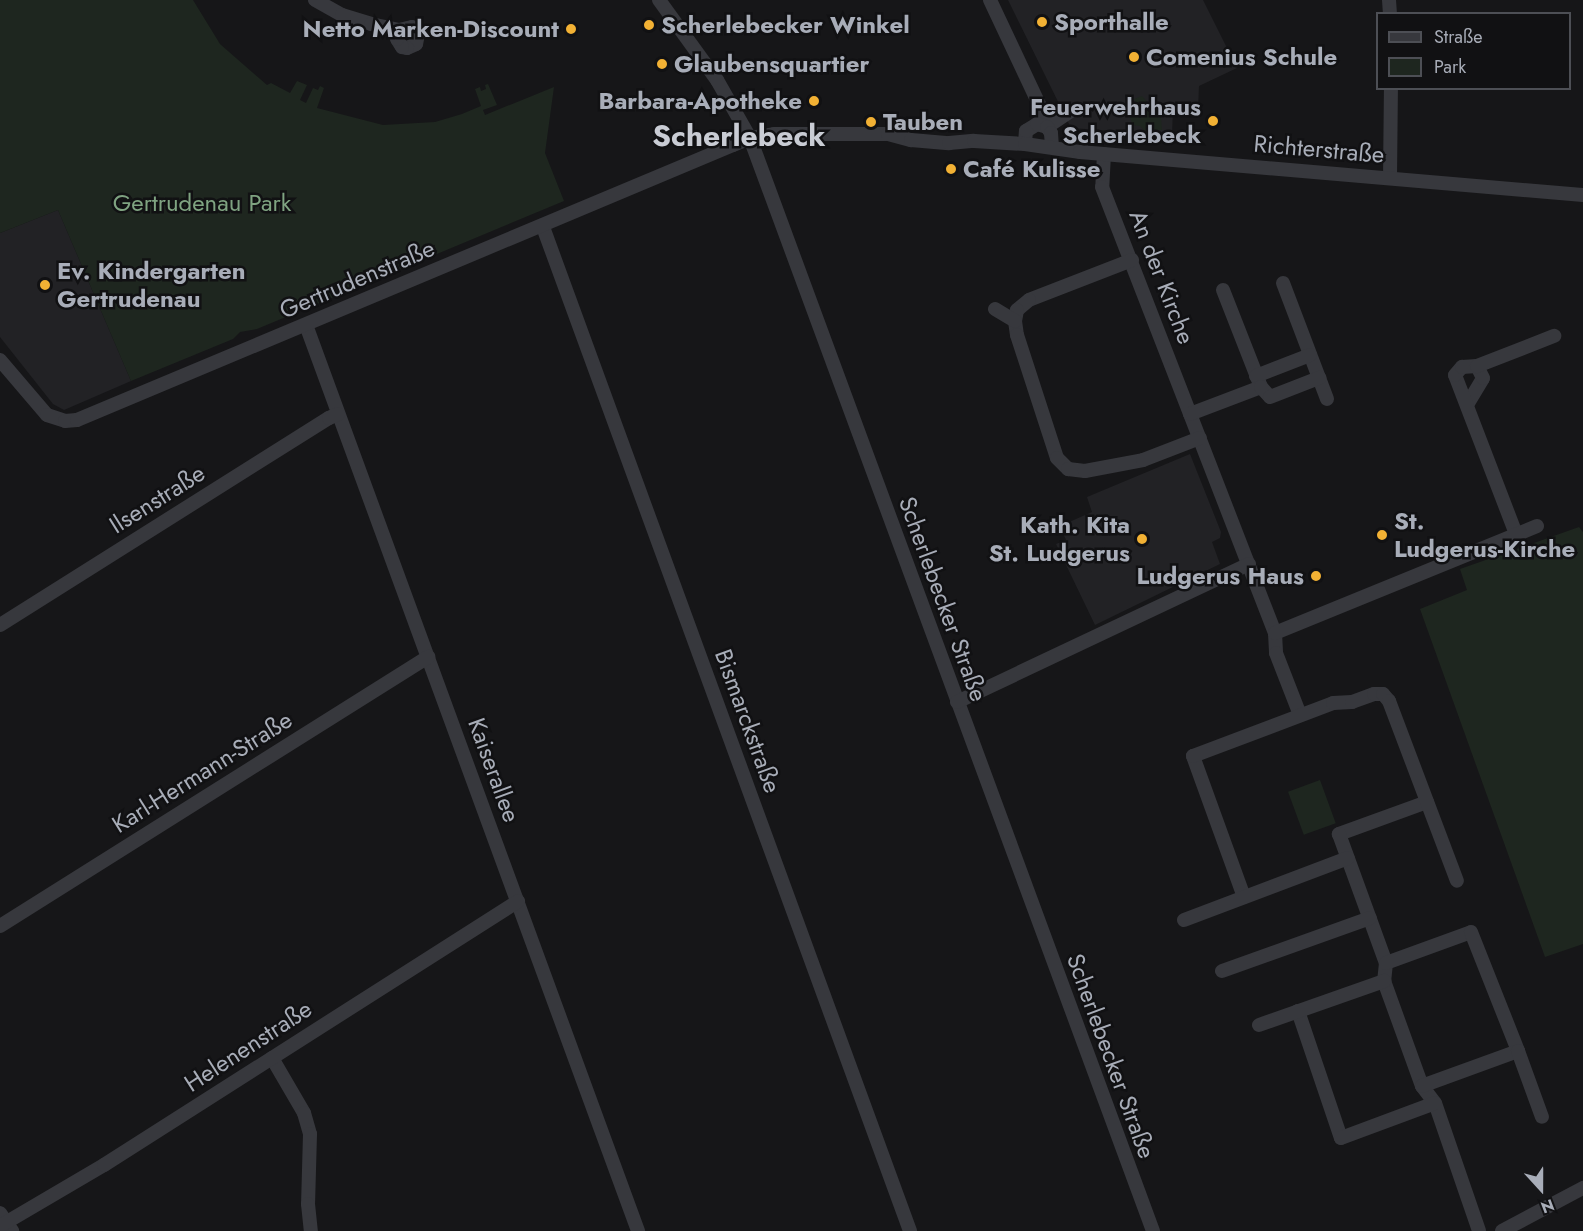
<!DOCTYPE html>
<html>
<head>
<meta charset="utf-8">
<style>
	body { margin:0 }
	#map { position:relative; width:1583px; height:1231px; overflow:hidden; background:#161618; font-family:Jost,sans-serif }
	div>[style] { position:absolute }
	.built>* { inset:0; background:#222225 }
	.green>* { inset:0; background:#1e261f; transform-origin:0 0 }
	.minor>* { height:14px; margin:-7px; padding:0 7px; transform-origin:7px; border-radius:7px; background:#37383d }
	.dots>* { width:16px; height:16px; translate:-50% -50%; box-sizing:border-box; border:3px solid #111113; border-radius:50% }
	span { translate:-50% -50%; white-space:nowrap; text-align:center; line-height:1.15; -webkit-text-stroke:5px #111113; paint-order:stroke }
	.poi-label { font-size:24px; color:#a8adb8; font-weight:700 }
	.left { translate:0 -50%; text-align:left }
	.right { translate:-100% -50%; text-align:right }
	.street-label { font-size:24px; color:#a8adb8 }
	.park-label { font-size:24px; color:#7fa381 }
	.district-label { font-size:30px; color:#c9ccd4; font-weight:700 }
	.legend { position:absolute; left:1376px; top:12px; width:195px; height:78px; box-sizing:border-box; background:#111113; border:2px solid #4d4f55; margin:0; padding:8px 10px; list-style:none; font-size:18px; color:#a8adb8 }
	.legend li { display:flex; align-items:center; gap:12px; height:30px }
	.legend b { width:30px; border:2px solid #4d4f55 }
	.north { position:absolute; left:1511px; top:1159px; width:60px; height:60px; -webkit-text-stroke:4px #111113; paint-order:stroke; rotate:159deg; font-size:16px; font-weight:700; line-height:24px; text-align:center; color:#a8adb8 }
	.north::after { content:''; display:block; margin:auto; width:21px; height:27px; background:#a8adb8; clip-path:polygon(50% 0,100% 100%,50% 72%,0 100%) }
</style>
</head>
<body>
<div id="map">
	<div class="built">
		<i style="clip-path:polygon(1008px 0,1203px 0,1237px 68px,1199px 86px,1198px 109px,1173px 109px,1172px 135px,1071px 128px)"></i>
		<i style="clip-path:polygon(58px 210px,131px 381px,64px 410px,53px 404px,0 337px,0 233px)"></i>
		<i style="clip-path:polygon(1190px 454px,1221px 532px,1220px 538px,1212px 542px,1220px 564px,1095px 625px,1056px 544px,1066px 540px,1060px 526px,1092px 512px,1087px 497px)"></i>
	</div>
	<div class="green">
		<i style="clip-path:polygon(0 0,193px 0,220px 44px,267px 85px,271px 83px,290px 93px,297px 81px,307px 85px,300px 100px,306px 103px,313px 88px,318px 90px,320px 86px,324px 88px,317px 108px,383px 125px,435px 122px,462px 114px,481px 106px,475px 89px,480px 87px,481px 91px,486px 89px,485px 85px,488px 84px,497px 105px,483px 110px,485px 115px,554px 87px,545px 153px,564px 201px,257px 329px,240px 332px,233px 339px,131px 381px,58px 210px,0 233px)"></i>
		<i style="clip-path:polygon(1142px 96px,1149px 104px,1160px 106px,1162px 130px,1145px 131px,1140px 126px,1133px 125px,1130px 118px,1137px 105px,1134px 99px)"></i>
		<i style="clip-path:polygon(1579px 527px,1583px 532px,1583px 944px,1545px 957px,1420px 609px,1467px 590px,1460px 569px)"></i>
		<i style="left:1320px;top:780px;width:46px;height:34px;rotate:70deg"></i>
	</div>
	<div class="minor">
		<i style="left:315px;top:0;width:31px;rotate:29deg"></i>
		<i style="left:342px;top:15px;width:30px;rotate:17deg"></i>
		<i style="left:371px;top:24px;width:29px;rotate:12deg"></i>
		<i style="left:399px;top:30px;width:13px;rotate:-13deg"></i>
		<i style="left:412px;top:27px;width:9px;rotate:49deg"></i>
		<i style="left:418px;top:34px;width:10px;rotate:101deg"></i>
		<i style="left:416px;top:44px;width:10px;rotate:156deg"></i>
		<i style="left:407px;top:48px;width:5px;rotate:-169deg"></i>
		<i style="left:402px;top:47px;width:9px;rotate:-122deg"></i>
		<i style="left:397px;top:39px;width:9px;rotate:-77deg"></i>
		<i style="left:659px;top:0;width:99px;rotate:54.1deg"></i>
		<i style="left:717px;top:80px;width:67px;rotate:60.4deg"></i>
		<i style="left:750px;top:138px;width:1165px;rotate:69.76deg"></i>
		<i style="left:990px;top:0;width:127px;rotate:64.8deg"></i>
		<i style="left:1044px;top:115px;width:9px;rotate:103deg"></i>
		<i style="left:1389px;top:0;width:14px;rotate:86deg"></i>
		<i style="left:1047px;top:127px;width:30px;rotate:-34deg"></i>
		<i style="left:1025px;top:144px;width:13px;rotate:-86deg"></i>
		<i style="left:1026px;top:131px;width:13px;rotate:-32deg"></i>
		<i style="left:1037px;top:124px;width:10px;rotate:17deg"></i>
		<i style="left:1047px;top:127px;width:7px;rotate:56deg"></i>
		<i style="left:1051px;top:133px;width:14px;rotate:86deg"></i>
		<i style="left:1104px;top:154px;width:33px;rotate:93deg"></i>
		<i style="left:1102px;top:187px;width:478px;rotate:68.8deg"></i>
		<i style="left:1275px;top:633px;width:20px;rotate:87deg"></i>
		<i style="left:1276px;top:653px;width:66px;rotate:68.8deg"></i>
		<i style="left:1390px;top:178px;width:90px;rotate:-89.4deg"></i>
		<i style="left:543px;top:227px;width:1069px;rotate:69.92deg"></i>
		<i style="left:1132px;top:260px;width:110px;rotate:158.8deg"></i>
		<i style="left:1029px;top:300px;width:16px;rotate:140deg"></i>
		<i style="left:1017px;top:310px;width:11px;rotate:100deg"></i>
		<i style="left:1015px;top:321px;width:14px;rotate:82deg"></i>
		<i style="left:1017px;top:335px;width:129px;rotate:72deg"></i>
		<i style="left:1057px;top:458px;width:16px;rotate:45deg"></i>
		<i style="left:1068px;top:469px;width:17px;rotate:7deg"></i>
		<i style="left:1085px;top:471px;width:59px;rotate:-10.7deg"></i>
		<i style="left:1143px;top:460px;width:61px;rotate:-21.1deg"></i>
		<i style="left:1283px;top:283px;width:124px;rotate:69.2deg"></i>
		<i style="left:1223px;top:290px;width:104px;rotate:68.6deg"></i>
		<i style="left:995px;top:309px;width:23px;rotate:31deg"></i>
		<i style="left:306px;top:325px;width:965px;rotate:69.87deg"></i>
		<i style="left:0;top:360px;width:72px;rotate:49.5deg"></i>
		<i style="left:47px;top:415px;width:19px;rotate:18deg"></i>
		<i style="left:65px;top:421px;width:12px;rotate:-5deg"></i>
		<i style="left:77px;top:420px;width:711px;rotate:-22.74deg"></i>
		<i style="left:733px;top:145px;width:18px;rotate:-22deg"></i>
		<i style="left:750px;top:138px;width:24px;rotate:-9deg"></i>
		<i style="left:774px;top:134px;width:114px"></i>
		<i style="left:888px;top:134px;width:24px;rotate:15deg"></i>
		<i style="left:911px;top:140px;width:38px;rotate:5deg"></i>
		<i style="left:949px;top:143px;width:25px;rotate:-5deg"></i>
		<i style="left:974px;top:141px;width:51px;rotate:3.4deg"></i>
		<i style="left:1025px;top:144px;width:56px;rotate:8.3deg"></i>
		<i style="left:1080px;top:152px;width:505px;rotate:4.89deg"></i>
		<i style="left:1256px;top:376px;width:58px;rotate:-21.3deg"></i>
		<i style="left:1467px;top:405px;width:31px;rotate:-59deg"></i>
		<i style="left:1483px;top:378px;width:13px;rotate:-117deg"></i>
		<i style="left:1190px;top:414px;width:76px;rotate:-20.8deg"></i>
		<i style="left:1261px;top:387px;width:13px;rotate:48deg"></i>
		<i style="left:1270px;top:397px;width:53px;rotate:-21.2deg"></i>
		<i style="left:1516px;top:534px;width:170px;rotate:-111deg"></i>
		<i style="left:1455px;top:375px;width:11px;rotate:-49deg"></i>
		<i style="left:1462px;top:367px;width:15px;rotate:-4deg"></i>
		<i style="left:1477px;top:366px;width:83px;rotate:-21.3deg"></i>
		<i style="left:0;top:625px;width:389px;rotate:-32.2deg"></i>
		<i style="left:329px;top:418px;width:10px;rotate:-24deg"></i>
		<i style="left:1275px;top:633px;width:283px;rotate:-22.2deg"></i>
		<i style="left:957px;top:702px;width:323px;rotate:-25.3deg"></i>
		<i style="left:1427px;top:802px;width:94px;rotate:160deg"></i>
		<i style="left:1339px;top:834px;width:137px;rotate:70deg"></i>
		<i style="left:1386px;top:963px;width:18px;rotate:96deg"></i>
		<i style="left:1384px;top:981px;width:112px;rotate:70.1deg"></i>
		<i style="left:1422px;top:1086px;width:21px;rotate:53deg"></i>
		<i style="left:1435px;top:1103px;width:135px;rotate:71deg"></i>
		<i style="left:1244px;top:897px;width:150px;rotate:-109.9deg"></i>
		<i style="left:1193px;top:756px;width:150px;rotate:-20.7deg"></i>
		<i style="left:1333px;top:703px;width:19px;rotate:-3deg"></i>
		<i style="left:1352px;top:702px;width:23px;rotate:-20deg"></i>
		<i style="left:1374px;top:694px;width:9px"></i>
		<i style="left:1383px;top:694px;width:9px;rotate:49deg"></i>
		<i style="left:1389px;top:701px;width:192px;rotate:69.3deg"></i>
		<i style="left:1184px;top:920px;width:175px;rotate:-20.7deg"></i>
		<i style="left:0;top:926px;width:506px;rotate:-32.15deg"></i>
		<i style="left:1386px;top:963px;width:90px;rotate:-20deg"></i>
		<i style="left:1471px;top:932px;width:128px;rotate:68.4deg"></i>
		<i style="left:1518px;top:1051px;width:102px;rotate:160deg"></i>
		<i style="left:1222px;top:971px;width:157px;rotate:-19.7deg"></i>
		<i style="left:1298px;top:1011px;width:134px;rotate:71.3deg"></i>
		<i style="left:1341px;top:1138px;width:100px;rotate:-20.4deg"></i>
		<i style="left:1259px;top:1025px;width:133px;rotate:-19.4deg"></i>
		<i style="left:1518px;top:1051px;width:70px;rotate:70deg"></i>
		<i style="left:272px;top:1058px;width:64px;rotate:59.8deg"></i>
		<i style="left:304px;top:1113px;width:22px;rotate:74deg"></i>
		<i style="left:310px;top:1134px;width:70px;rotate:91.6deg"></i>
		<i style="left:308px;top:1204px;width:27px;rotate:84deg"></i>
		<i style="left:0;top:1213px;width:22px;rotate:56deg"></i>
		<i style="left:0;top:1226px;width:121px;rotate:-30.4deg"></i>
		<i style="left:104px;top:1165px;width:491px;rotate:-32.5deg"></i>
		<i style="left:1502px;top:1231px;width:92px;rotate:-28deg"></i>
	</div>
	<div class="dots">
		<i style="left:1042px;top:22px;background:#f2b134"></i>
		<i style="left:649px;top:25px;background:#f2b134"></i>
		<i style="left:571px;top:29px;background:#f2b134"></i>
		<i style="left:1134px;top:57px;background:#f2b134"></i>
		<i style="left:662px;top:64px;background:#f2b134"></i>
		<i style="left:814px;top:101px;background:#f2b134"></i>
		<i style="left:1213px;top:121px;background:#f2b134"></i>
		<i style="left:871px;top:122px;background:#f2b134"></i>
		<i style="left:951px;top:169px;background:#f2b134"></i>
		<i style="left:45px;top:285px;background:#f2b134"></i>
		<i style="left:1382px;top:535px;background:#f2b134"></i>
		<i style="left:1142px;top:539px;background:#f2b134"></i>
		<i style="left:1316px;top:576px;background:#f2b134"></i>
	</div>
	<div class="poi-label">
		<span class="left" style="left:1054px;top:22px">Sporthalle</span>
		<span class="left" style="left:661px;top:25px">Scherlebecker Winkel</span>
		<span class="right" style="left:559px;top:29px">Netto Marken-Discount</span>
		<span class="left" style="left:1146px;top:57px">Comenius Schule</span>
		<span class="left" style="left:674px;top:64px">Glaubensquartier</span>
		<span class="right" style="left:802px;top:101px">Barbara-Apotheke</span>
		<span class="right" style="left:1201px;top:121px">Feuerwehrhaus<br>Scherlebeck</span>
		<span class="left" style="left:883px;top:122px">Tauben</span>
		<span class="left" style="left:963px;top:169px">Café Kulisse</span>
		<span class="left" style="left:57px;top:285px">Ev. Kindergarten<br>Gertrudenau</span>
		<span class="left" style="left:1394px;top:535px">St.<br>Ludgerus-Kirche</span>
		<span class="right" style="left:1130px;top:539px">Kath. Kita<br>St. Ludgerus</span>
		<span class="right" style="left:1304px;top:576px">Ludgerus Haus</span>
	</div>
	<div class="street-label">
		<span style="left:1319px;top:149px;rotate:5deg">Richterstraße</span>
		<span style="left:1162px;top:277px;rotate:69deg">An der Kirche</span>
		<span style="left:357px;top:279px;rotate:-23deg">Gertrudenstraße</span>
		<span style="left:157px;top:499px;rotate:-32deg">Ilsenstraße</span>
		<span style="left:943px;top:599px;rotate:70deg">Scherlebecker Straße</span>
		<span style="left:748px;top:721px;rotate:70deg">Bismarckstraße</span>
		<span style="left:494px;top:770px;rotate:70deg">Kaiserallee</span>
		<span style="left:202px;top:772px;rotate:-32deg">Karl-Hermann-Straße</span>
		<span style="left:248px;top:1046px;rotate:-33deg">Helenenstraße</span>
		<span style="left:1111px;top:1056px;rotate:70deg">Scherlebecker Straße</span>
	</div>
	<div class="park-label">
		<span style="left:202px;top:203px">Gertrudenau Park</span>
	</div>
	<div class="district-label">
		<span style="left:739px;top:136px">Scherlebeck</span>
	</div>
	<ul class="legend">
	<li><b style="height:8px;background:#37383d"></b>Straße</li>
	<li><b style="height:16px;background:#1e261f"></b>Park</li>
	</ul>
	<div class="north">N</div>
</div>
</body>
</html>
